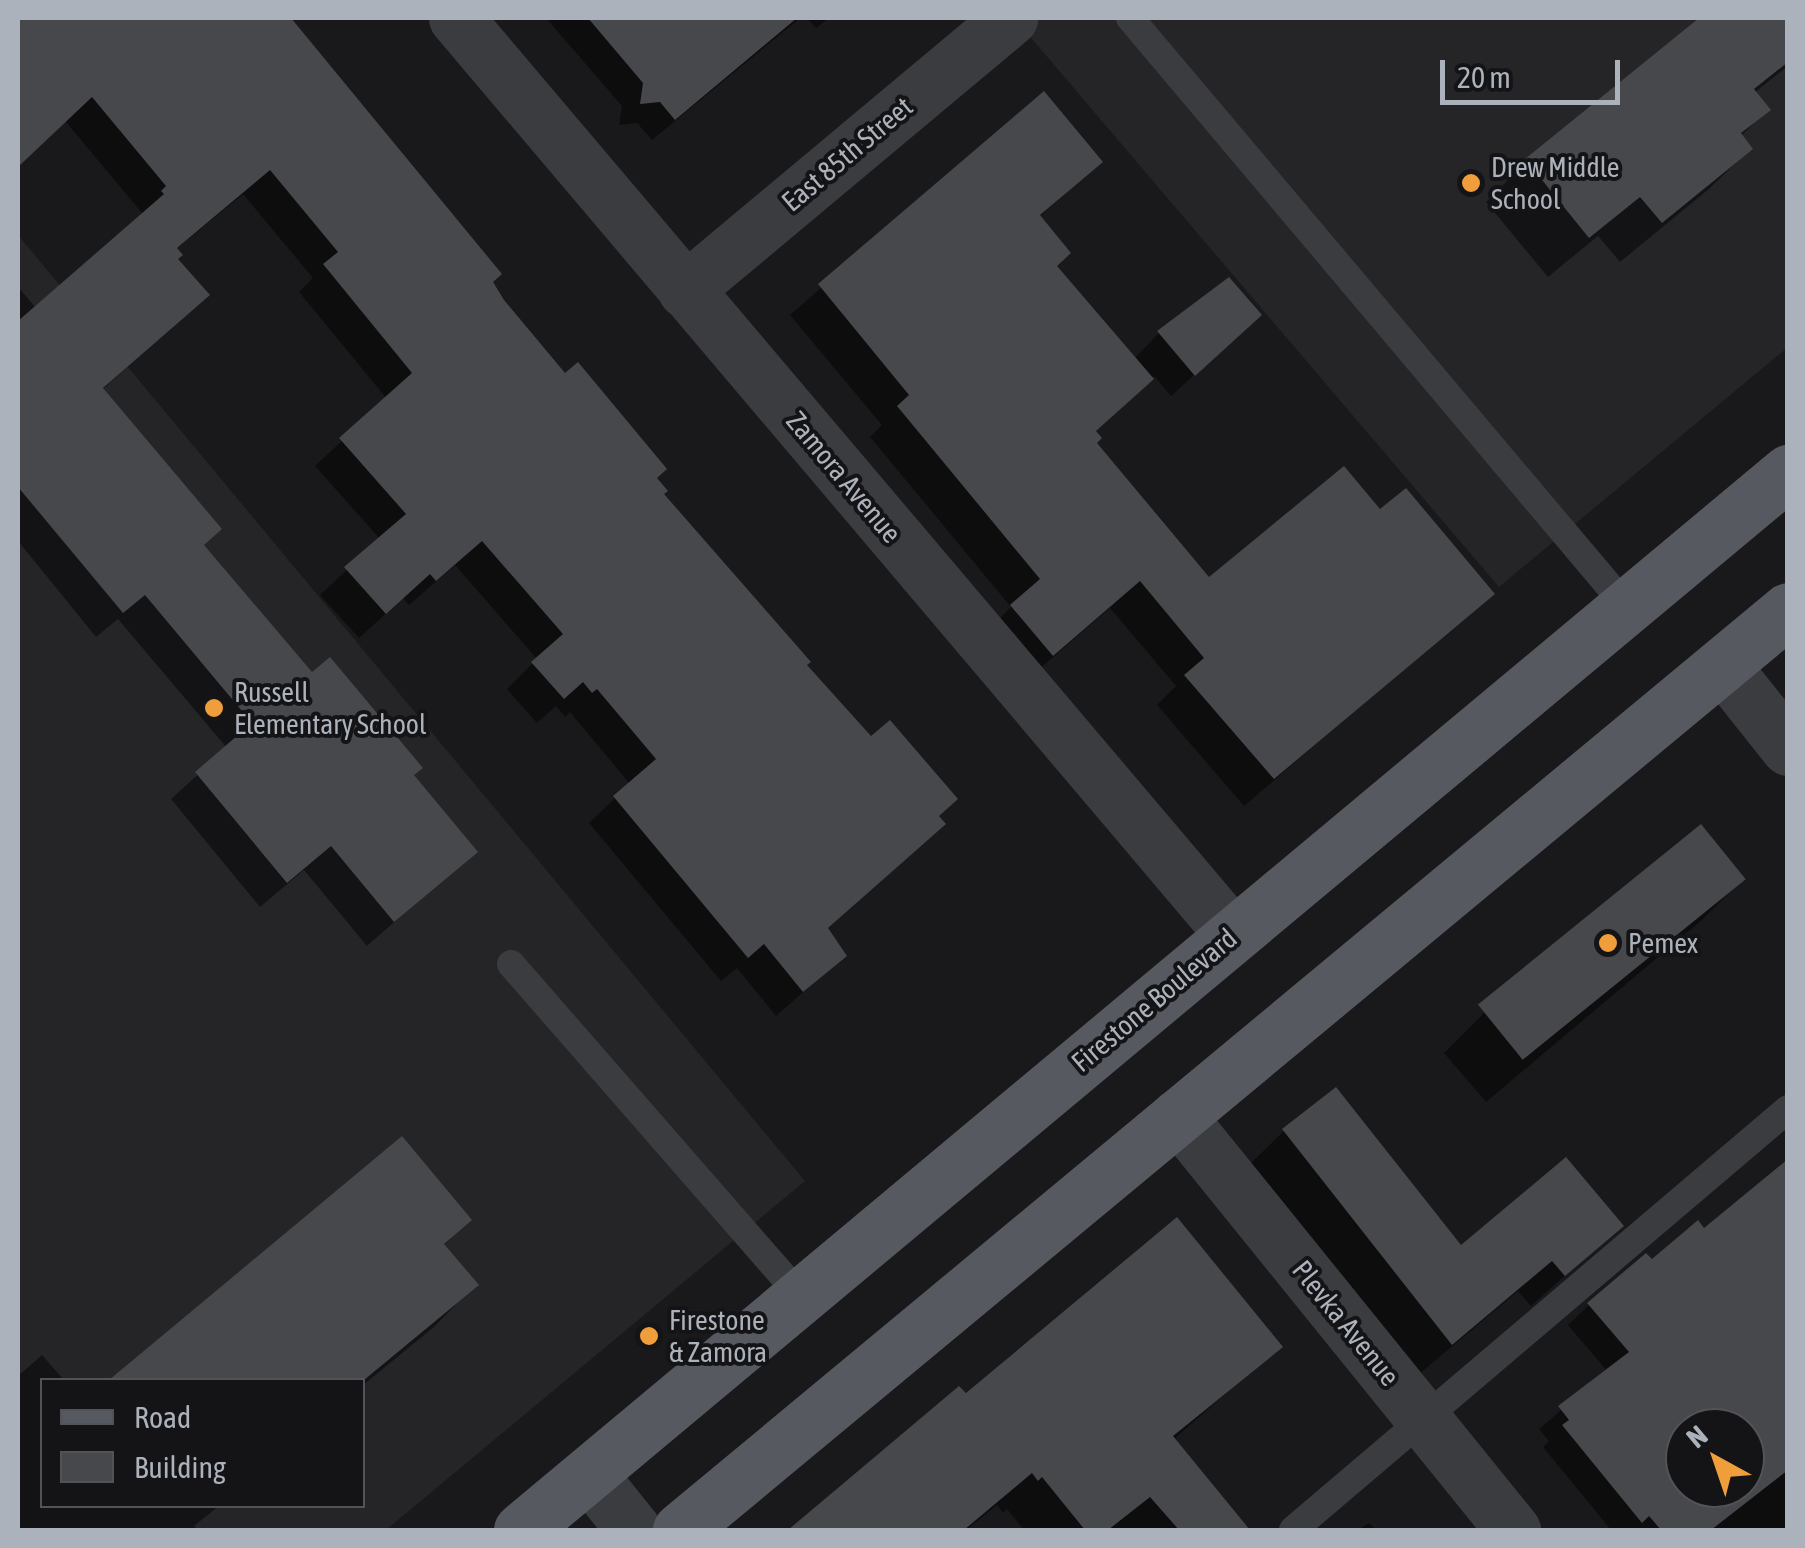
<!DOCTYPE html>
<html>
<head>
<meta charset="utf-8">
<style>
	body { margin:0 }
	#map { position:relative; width:1805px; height:1548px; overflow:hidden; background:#19191b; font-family:"Asap Condensed",sans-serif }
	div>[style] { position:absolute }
	.built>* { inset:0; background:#252528 }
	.shadow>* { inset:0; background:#0007 }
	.building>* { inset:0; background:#46484b; transform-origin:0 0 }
	.lane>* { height:28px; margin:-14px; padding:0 14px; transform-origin:14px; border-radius:14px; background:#3a3c40 }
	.street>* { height:55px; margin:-27.5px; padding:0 27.5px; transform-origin:27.5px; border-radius:27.5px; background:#3a3c40 }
	.primary>* { height:55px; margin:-27.5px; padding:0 27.5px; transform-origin:27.5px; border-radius:27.5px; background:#56595f }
	.dots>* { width:28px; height:28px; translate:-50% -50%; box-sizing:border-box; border:5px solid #141416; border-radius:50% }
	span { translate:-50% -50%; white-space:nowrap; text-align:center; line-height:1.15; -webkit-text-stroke:8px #141416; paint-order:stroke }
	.street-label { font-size:28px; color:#acb2bb }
	.poi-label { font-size:28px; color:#acb2bb }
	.left { translate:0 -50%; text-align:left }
	.frame { position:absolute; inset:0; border:20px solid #acb2bb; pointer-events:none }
	.legend { position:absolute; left:40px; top:1378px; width:325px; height:130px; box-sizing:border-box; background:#141416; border:2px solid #515358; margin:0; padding:12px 18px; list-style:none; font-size:30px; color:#acb2bb }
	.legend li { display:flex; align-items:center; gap:20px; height:50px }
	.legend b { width:50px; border:2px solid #515358 }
	.north { position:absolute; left:1665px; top:1408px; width:100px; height:100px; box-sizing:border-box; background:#141416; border:2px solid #515358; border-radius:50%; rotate:320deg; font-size:28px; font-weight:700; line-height:40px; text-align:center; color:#acb2bb }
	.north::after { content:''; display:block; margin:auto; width:35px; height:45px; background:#f09d3c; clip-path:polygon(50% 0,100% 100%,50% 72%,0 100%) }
	.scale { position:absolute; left:1440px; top:60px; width:180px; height:45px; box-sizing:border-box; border:5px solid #acb2bb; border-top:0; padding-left:12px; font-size:30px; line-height:35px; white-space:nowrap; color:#acb2bb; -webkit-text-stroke:8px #141416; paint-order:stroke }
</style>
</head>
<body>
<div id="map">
	<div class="built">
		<i style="clip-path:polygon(1014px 18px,1787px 18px,1787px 348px,1499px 587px)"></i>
		<i style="clip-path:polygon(evenodd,18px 235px,805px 1181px,386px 1530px,18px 1530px,18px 235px,42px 1380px,362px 1380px,362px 1506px,42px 1506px,42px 1380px)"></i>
	</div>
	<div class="shadow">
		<i style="clip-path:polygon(18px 18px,285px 18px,366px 109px,499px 274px,490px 282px,502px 302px,655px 478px,661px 494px,804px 666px,943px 824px,826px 930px,844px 956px,776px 1016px,737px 968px,721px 981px,589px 823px,630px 784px,570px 712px,565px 717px,556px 706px,537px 723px,507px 689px,537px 659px,455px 565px,409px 605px,403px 598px,359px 638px,320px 595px,380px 539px,315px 466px,387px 399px,299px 292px,313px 278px,243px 194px,175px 250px,175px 259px,207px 295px,102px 390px,201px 546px,312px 676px,412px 776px,475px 851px,367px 946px,304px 870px,260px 907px,171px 799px,227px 748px,118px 619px,96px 637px,18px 541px,18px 287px,36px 308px,142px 213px,65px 121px,18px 165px)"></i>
		<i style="clip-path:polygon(546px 18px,800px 18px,652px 140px,637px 123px,619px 125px,622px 106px)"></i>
		<i style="clip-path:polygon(807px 18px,829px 18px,816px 28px)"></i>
		<i style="clip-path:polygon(1703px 18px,1788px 18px,1788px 66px,1754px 93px,1768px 109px,1740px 137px,1750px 149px,1709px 189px,1620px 262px,1598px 236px,1548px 277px,1486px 202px,1527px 161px)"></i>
		<i style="clip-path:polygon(1043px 94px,1100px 162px,1038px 218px,1054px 266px,1134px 359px,1159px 333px,1236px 337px,1171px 396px,1154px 376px,1094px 433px,1093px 443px,1209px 580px,1380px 512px,1491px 594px,1244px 806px,1157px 705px,1176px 686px,1110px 608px,1023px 683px,983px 636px,1011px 607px,870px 437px,882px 425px,790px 315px)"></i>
		<i style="clip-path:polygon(1701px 828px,1743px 879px,1702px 920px,1486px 1102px,1444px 1053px,1485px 1012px)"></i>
		<i style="clip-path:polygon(1284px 1131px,1461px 1248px,1620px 1226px,1531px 1306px,1518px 1291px,1418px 1375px,1251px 1163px)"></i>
		<i style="clip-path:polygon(401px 1140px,469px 1220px,443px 1246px,475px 1285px,435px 1326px,362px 1386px,362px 1380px,113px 1380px)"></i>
		<i style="clip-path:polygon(evenodd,1788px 1162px,1788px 1530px,1611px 1530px,1543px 1447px,1549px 1441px,1539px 1429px,1607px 1371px,1568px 1325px,1589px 1305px,1704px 1231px,1788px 1162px,1685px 1428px,1745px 1428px,1745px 1488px,1685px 1488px,1685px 1428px)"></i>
		<i style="clip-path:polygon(1279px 1347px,1173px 1440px,1247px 1530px,1024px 1530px,1007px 1509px,1003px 1513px,997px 1505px,966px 1530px,792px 1530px,959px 1389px,965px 1397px)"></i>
		<i style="clip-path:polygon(42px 1355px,64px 1380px,42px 1380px,42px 1506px,219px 1506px,194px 1526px,198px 1530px,18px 1530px,18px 1376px)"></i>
		<i style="clip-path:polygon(1369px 1523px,1376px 1530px,1358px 1530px)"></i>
	</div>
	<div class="building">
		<i style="clip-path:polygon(18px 18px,291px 18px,502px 274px,493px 282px,504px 300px,565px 373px,578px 362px,667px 469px,657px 478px,668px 491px,664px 494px,811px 662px,807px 665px,871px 736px,890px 720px,958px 799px,939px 816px,946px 824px,828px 928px,847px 956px,803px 992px,764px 944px,748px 958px,613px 796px,656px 759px,597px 689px,592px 693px,583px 682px,564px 699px,531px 662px,563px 634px,482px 541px,436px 581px,430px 574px,386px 614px,344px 567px,406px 514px,339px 438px,412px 373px,323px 264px,338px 252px,270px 170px,177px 248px,183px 255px,178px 259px,210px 295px,103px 388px,222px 529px,204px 545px,312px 672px,330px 657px,423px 768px,414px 775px,478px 852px,394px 922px,331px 846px,287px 883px,195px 772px,252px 723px,145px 595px,123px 613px,18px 487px,18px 321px,164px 194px,161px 191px,166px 186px,92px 97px,18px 167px)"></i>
		<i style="clip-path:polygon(588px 18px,797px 18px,675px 120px,660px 102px,640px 104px,643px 83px)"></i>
		<i style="clip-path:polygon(1699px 18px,1788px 18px,1788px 62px,1754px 89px,1771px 110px,1741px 133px,1753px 149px,1662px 223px,1640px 197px,1589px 238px,1525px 159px)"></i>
		<i style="clip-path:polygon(1044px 91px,1103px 162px,1040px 215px,1071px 253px,1057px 266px,1154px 379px,1096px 431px,1102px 438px,1097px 443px,1209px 577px,1344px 466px,1380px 509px,1406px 488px,1495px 594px,1274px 779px,1184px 675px,1204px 658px,1140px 581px,1053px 656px,1010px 605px,1040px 579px,897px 406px,909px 395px,818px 284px)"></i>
		<i style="clip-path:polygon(1229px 277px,1262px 315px,1195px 376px,1157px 331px)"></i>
		<i style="left:1701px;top:824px;width:71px;height:287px;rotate:51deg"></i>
		<i style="clip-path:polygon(1336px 1087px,1461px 1245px,1566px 1157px,1624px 1226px,1565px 1276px,1552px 1261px,1452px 1345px,1282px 1129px)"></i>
		<i style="clip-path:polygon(402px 1136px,472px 1220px,444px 1244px,479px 1285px,364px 1380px,109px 1380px)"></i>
		<i style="clip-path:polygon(evenodd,1788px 1159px,1788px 1470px,1711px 1530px,1661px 1530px,1649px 1516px,1642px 1523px,1562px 1425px,1569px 1420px,1558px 1406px,1629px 1352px,1587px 1303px,1646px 1253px,1652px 1259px,1698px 1220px,1704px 1228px,1788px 1159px,1685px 1428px,1745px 1428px,1745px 1488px,1685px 1488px,1685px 1428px)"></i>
		<i style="clip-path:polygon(1177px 1217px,1283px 1347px,1173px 1436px,1250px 1530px,1179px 1530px,1150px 1497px,1108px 1530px,1085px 1530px,1042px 1477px,1038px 1481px,1032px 1473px,964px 1530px,788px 1530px,959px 1386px,966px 1393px)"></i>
	</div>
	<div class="lane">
		<i style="left:1130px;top:18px;width:769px;rotate:49.85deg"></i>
		<i style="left:511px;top:964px;width:441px;rotate:48.9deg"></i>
		<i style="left:1293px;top:1530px;width:650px;rotate:-40.38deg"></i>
	</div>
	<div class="street">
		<i style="left:456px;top:18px;width:1202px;rotate:49.72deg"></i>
		<i style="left:685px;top:290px;width:424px;rotate:-39.9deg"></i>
		<i style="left:1722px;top:665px;width:106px;rotate:51.5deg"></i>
		<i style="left:1178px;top:1116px;width:533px;rotate:51.02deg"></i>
		<i style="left:589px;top:1474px;width:72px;rotate:51.2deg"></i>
	</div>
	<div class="primary">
		<i style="left:521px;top:1530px;width:1651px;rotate:-39.86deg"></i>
		<i style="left:680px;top:1530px;width:1440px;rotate:-39.7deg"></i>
	</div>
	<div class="dots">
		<i style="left:1471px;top:183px;background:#f09d3c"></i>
		<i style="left:214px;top:708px;background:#f09d3c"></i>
		<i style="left:1608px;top:943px;background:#f09d3c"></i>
		<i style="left:649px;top:1336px;background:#f09d3c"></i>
	</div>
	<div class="street-label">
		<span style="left:847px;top:154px;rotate:-40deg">East 85th Street</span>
		<span style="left:844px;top:477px;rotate:50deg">Zamora Avenue</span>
		<span style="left:1154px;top:1000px;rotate:-40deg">Firestone Boulevard</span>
		<span style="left:1346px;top:1323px;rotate:51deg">Plevka Avenue</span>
	</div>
	<div class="poi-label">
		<span class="left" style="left:1491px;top:183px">Drew Middle<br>School</span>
		<span class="left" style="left:234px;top:708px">Russell<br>Elementary School</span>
		<span class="left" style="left:1628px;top:943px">Pemex</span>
		<span class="left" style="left:669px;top:1336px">Firestone<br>&amp; Zamora</span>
	</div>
	<div class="frame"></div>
	<ul class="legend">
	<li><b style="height:12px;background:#56595f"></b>Road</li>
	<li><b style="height:28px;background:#46484b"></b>Building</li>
	</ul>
	<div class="north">N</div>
	<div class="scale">20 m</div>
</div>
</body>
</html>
